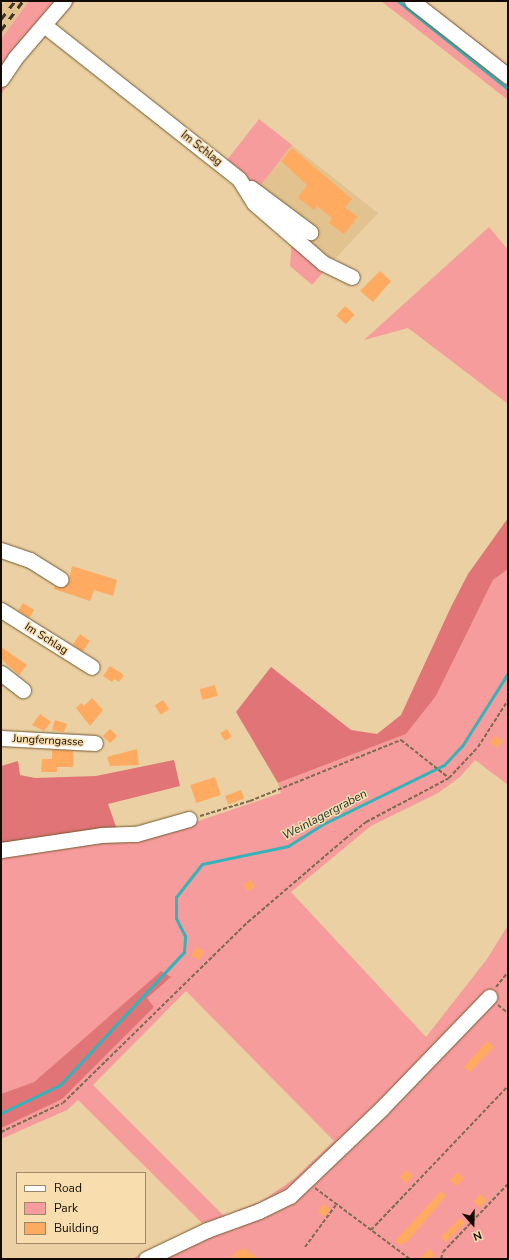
<!DOCTYPE html>
<html>
<head>
<meta charset="utf-8">
<style>
	body { margin:0 }
	#map { position:relative; width:509px; height:1260px; overflow:hidden; background:#ebd0a3; font-family:"Nunito Sans",sans-serif }
	div>[style] { position:absolute }
	.built>* { inset:0; background:#e2c28f }
	.green>* { inset:0; background:#f79c9c }
	.forest>* { inset:0; background:#e07476 }
	.stream>* { height:3px; margin:-1.5px; padding:0 1.5px; transform-origin:1.5px; border-radius:1.5px; background:#34b4ba }
	.building>* { inset:0; background:#ffaa61; transform-origin:0 0 }
	.path>* { height:2px; margin-top:-1px; transform-origin:0; background:repeating-linear-gradient(90deg,#7d6b50 0 4px,transparent 0 6px) }
	.roads { filter:drop-shadow(0 0 1px #735b31) drop-shadow(0 0 1px #735b31) }
	.minor>* { height:15px; margin:-7.5px; padding:0 7.5px; transform-origin:7.5px; border-radius:7.5px; background:#fff }
	.rail>* { height:3px; margin-top:-1.5px; transform-origin:0; background:repeating-linear-gradient(90deg,#403422 0 7px,transparent 0 14px) }
	span { translate:-50% -50%; white-space:nowrap; text-align:center; line-height:1.15; -webkit-text-stroke:3px #f8ddaf; paint-order:stroke }
	.street-label { font-size:11px; color:#140b00 }
	.water-label { font-size:12px; color:#173133; font-style:italic }
	.frame { position:absolute; inset:0; border:2px solid #140b00; pointer-events:none }
	.legend { position:absolute; left:16px; top:1172px; width:130px; height:72px; box-sizing:border-box; background:#f8ddaf; border:1px solid #9d8969; margin:0; padding:5px 7px; list-style:none; font-size:12px; color:#140b00 }
	.legend li { display:flex; align-items:center; gap:8px; height:20px }
	.legend b { width:20px; border:1px solid #9d8969 }
	.north { position:absolute; left:453px; top:1204px; width:40px; height:40px; -webkit-text-stroke:3px #f8ddaf; paint-order:stroke; rotate:160deg; font-size:11px; font-weight:700; line-height:16px; text-align:center; color:#140b00 }
	.north::after { content:''; display:block; margin:auto; width:14px; height:18px; background:#140b00; clip-path:polygon(50% 0,100% 100%,50% 72%,0 100%) }
</style>
</head>
<body>
<div id="map">
	<div class="built">
		<i style="clip-path:polygon(6px 1px,29px 1px,1px 38px,1px 7px)"></i>
		<i style="clip-path:polygon(292px 145px,378px 213px,331px 263px,307px 246px,310px 241px,253px 195px)"></i>
	</div>
	<div class="green">
		<i style="clip-path:polygon(29px 1px,76px 1px,54px 26px,227px 160px,259px 119px,292px 145px,253px 195px,310px 241px,308px 245px,331px 263px,312px 285px,290px 266px,292px 240px,232px 181px,46px 36px,20px 64px,1px 95px,1px 39px)"></i>
		<i style="clip-path:polygon(381px 1px,425px 1px,508px 65px,508px 100px)"></i>
		<i style="clip-path:polygon(489px 227px,508px 250px,508px 404px,408px 328px,364px 340px)"></i>
		<i style="clip-path:polygon(evenodd,508px 569px,508px 785px,475px 760px,460px 777px,438px 793px,371px 826px,291px 892px,426px 1037px,487px 959px,508px 925px,508px 1259px,131px 1259px,204px 1225px,78px 1100px,67px 1110px,1px 1139px,1px 1128px,154px 1007px,147px 998px,161px 971px,34px 1082px,1px 1094px,1px 854px,166px 832px,281px 793px,278px 783px,406px 734px,436px 696px,493px 580px,508px 569px,186px 991px,334px 1141px,295px 1178px,262px 1201px,224px 1216px,93px 1085px,186px 991px)"></i>
	</div>
	<div class="forest">
		<i style="clip-path:polygon(508px 518px,508px 569px,493px 580px,436px 696px,406px 734px,278px 783px,236px 712px,271px 667px,351px 730px,377px 734px,401px 715px,451px 607px,468px 574px)"></i>
		<i style="clip-path:polygon(174px 760px,180px 786px,108px 804px,120px 838px,1px 854px,1px 766px,18px 761px,20px 775px,35px 778px,96px 776px)"></i>
		<i style="clip-path:polygon(161px 971px,171px 977px,147px 998px,154px 1007px,62px 1099px,1px 1128px,1px 1094px,34px 1082px)"></i>
	</div>
	<div class="stream">
		<i style="left:398px;top:1px;width:141px;rotate:38.7deg"></i>
		<i style="left:1px;top:1113px;width:65px;rotate:-25.4deg"></i>
		<i style="left:60px;top:1085px;width:182px;rotate:-47deg"></i>
		<i style="left:184px;top:952px;width:16px;rotate:-86deg"></i>
		<i style="left:185px;top:936px;width:20px;rotate:-117deg"></i>
		<i style="left:176px;top:918px;width:21px;rotate:-90deg"></i>
		<i style="left:176px;top:897px;width:42px;rotate:-51.8deg"></i>
		<i style="left:202px;top:864px;width:88px;rotate:-11.8deg"></i>
		<i style="left:288px;top:846px;width:39px;rotate:-32deg"></i>
		<i style="left:321px;top:825px;width:137px;rotate:-26deg"></i>
		<i style="left:444px;top:765px;width:26px;rotate:-47deg"></i>
		<i style="left:462px;top:746px;width:86px;rotate:-57.8deg"></i>
	</div>
	<div class="building">
		<i style="clip-path:polygon(292px 148px,352px 199px,345px 207px,358px 217px,344px 234px,329px 223px,332px 218px,317px 206px,314px 210px,298px 198px,307px 185px,281px 161px)"></i>
		<i style="clip-path:polygon(380px 271px,391px 281px,373px 302px,360px 291px)"></i>
		<i style="left:345px;top:306px;width:13px;height:13px;rotate:42deg"></i>
		<i style="clip-path:polygon(72px 566px,117px 580px,113px 596px,94px 590px,90px 601px,54px 589px,55px 586px,61px 588px,68px 584px)"></i>
		<i style="left:23px;top:603px;width:13px;height:9px;rotate:32deg"></i>
		<i style="left:80px;top:634px;width:12px;height:13px;rotate:35deg"></i>
		<i style="clip-path:polygon(1px 647px,27px 665px,19px 675px,1px 659px)"></i>
		<i style="clip-path:polygon(110px 666px,124px 675px,119px 682px,114px 679px,112px 682px,103px 676px)"></i>
		<i style="left:215px;top:685px;width:11px;height:16px;rotate:75deg"></i>
		<i style="clip-path:polygon(92px 698px,103px 710px,90px 726px,76px 708px,81px 703px,84px 706px)"></i>
		<i style="left:163px;top:700px;width:11px;height:10px;rotate:56deg"></i>
		<i style="clip-path:polygon(40px 714px,51px 722px,44px 731px,32px 725px)"></i>
		<i style="clip-path:polygon(55px 720px,67px 724px,64px 732px,52px 730px)"></i>
		<i style="left:110px;top:729px;width:10px;height:10px;rotate:45deg"></i>
		<i style="left:227px;top:729px;width:9px;height:8px;rotate:58deg"></i>
		<i style="clip-path:polygon(495px 736px,503px 741px,497px 748px,490px 743px)"></i>
		<i style="clip-path:polygon(137px 749px,139px 765px,110px 766px,107px 757px)"></i>
		<i style="clip-path:polygon(52px 750px,73px 751px,73px 767px,57px 767px,57px 772px,41px 772px,42px 759px,52px 759px)"></i>
		<i style="left:215px;top:777px;width:19px;height:26px;rotate:72deg"></i>
		<i style="left:241px;top:790px;width:9px;height:17px;rotate:69deg"></i>
		<i style="left:251px;top:880px;width:8px;height:9px;rotate:60deg"></i>
		<i style="left:196px;top:947px;width:9px;height:10px;rotate:27deg"></i>
		<i style="clip-path:polygon(487px 1041px,494px 1047px,470px 1072px,464px 1067px)"></i>
		<i style="clip-path:polygon(406px 1170px,413px 1176px,406px 1184px,400px 1177px)"></i>
		<i style="left:457px;top:1172px;width:9px;height:11px;rotate:41deg"></i>
		<i style="clip-path:polygon(441px 1191px,446px 1196px,408px 1241px,400px 1245px,395px 1241px)"></i>
		<i style="left:480px;top:1194px;width:9px;height:10px;rotate:41deg"></i>
		<i style="clip-path:polygon(323px 1204px,330px 1209px,324px 1217px,318px 1212px)"></i>
		<i style="left:460px;top:1218px;width:7px;height:27px;rotate:45deg"></i>
		<i style="clip-path:polygon(244px 1248px,259px 1259px,231px 1259px,239px 1249px,242px 1251px)"></i>
		<i style="clip-path:polygon(429px 1249px,435px 1255px,431px 1259px,419px 1259px)"></i>
	</div>
	<div class="path">
		<i style="left:200px;top:816px;width:52px;rotate:-16.7deg"></i>
		<i style="left:250px;top:801px;width:163px;rotate:-22deg"></i>
		<i style="left:401px;top:740px;width:61px;rotate:38.4deg"></i>
		<i style="left:496px;top:987px;width:19px;rotate:-51deg"></i>
		<i style="left:498px;top:1005px;width:13px;rotate:39deg"></i>
		<i style="left:1px;top:1132px;width:68px;rotate:-25.1deg"></i>
		<i style="left:63px;top:1103px;width:259px;rotate:-44.4deg"></i>
		<i style="left:248px;top:922px;width:128px;rotate:-40.6deg"></i>
		<i style="left:345px;top:839px;width:27px;rotate:-39deg"></i>
		<i style="left:366px;top:822px;width:94px;rotate:-27.9deg"></i>
		<i style="left:449px;top:778px;width:42px;rotate:-46.9deg"></i>
		<i style="left:478px;top:747px;width:56px;rotate:-57.4deg"></i>
		<i style="left:315px;top:1188px;width:119px;rotate:36.8deg"></i>
		<i style="left:371px;top:1230px;width:199px;rotate:-46.4deg"></i>
		<i style="left:305px;top:1247px;width:52px;rotate:-53.6deg"></i>
		<i style="left:441px;top:1259px;width:7px;rotate:-74deg"></i>
		<i style="left:443px;top:1252px;width:94px;rotate:-46.3deg"></i>
	</div>
	<div class="roads">
		<div class="minor">
			<i style="left:412px;top:1px;width:122px;rotate:38deg"></i>
			<i style="left:44px;top:25px;width:248px;rotate:38.3deg"></i>
			<i style="left:239px;top:179px;width:28px;rotate:58deg"></i>
			<i style="left:254px;top:203px;width:91px;rotate:41deg"></i>
			<i style="left:323px;top:263px;width:32px;rotate:26deg"></i>
			<i style="left:1px;top:79px;width:25px;rotate:-56deg"></i>
			<i style="left:15px;top:58px;width:75px;rotate:-49.3deg"></i>
			<i style="left:251px;top:188px;width:74px;rotate:36.7deg"></i>
			<i style="left:1px;top:550px;width:31px;rotate:19deg"></i>
			<i style="left:30px;top:560px;width:36px;rotate:32deg"></i>
			<i style="left:1px;top:610px;width:107px;rotate:32.1deg"></i>
			<i style="left:1px;top:673px;width:28px;rotate:38deg"></i>
			<i style="left:1px;top:738px;width:94px;rotate:3deg"></i>
			<i style="left:1px;top:850px;width:101px;rotate:-8.5deg"></i>
			<i style="left:101px;top:835px;width:35px;rotate:-2deg"></i>
			<i style="left:136px;top:834px;width:55px;rotate:-15.8deg"></i>
			<i style="left:146px;top:1259px;width:68px;rotate:-25.4deg"></i>
			<i style="left:207px;top:1230px;width:55px;rotate:-20.1deg"></i>
			<i style="left:259px;top:1211px;width:34px;rotate:-26deg"></i>
			<i style="left:290px;top:1196px;width:126px;rotate:-43.7deg"></i>
			<i style="left:381px;top:1109px;width:156px;rotate:-46deg"></i>
		</div>
	</div>
	<div class="rail">
		<i style="left:1px;top:19px;width:23px;rotate:-52deg"></i>
		<i style="left:1px;top:30px;width:36px;rotate:-53deg"></i>
	</div>
	<div class="street-label">
		<span style="left:201px;top:149px;rotate:38deg">Im Schlag</span>
		<span style="left:46px;top:639px;rotate:32deg">Im Schlag</span>
		<span style="left:48px;top:741px;rotate:3deg">Jungferngasse</span>
	</div>
	<div class="water-label">
		<span style="left:325px;top:815px;rotate:-28deg">Weinlagergraben</span>
	</div>
	<div class="frame"></div>
	<ul class="legend">
	<li><b style="height:5px;background:#fff"></b>Road</li>
	<li><b style="height:11px;background:#f79c9c"></b>Park</li>
	<li><b style="height:11px;background:#ffaa61"></b>Building</li>
	</ul>
	<div class="north">N</div>
</div>
</body>
</html>
